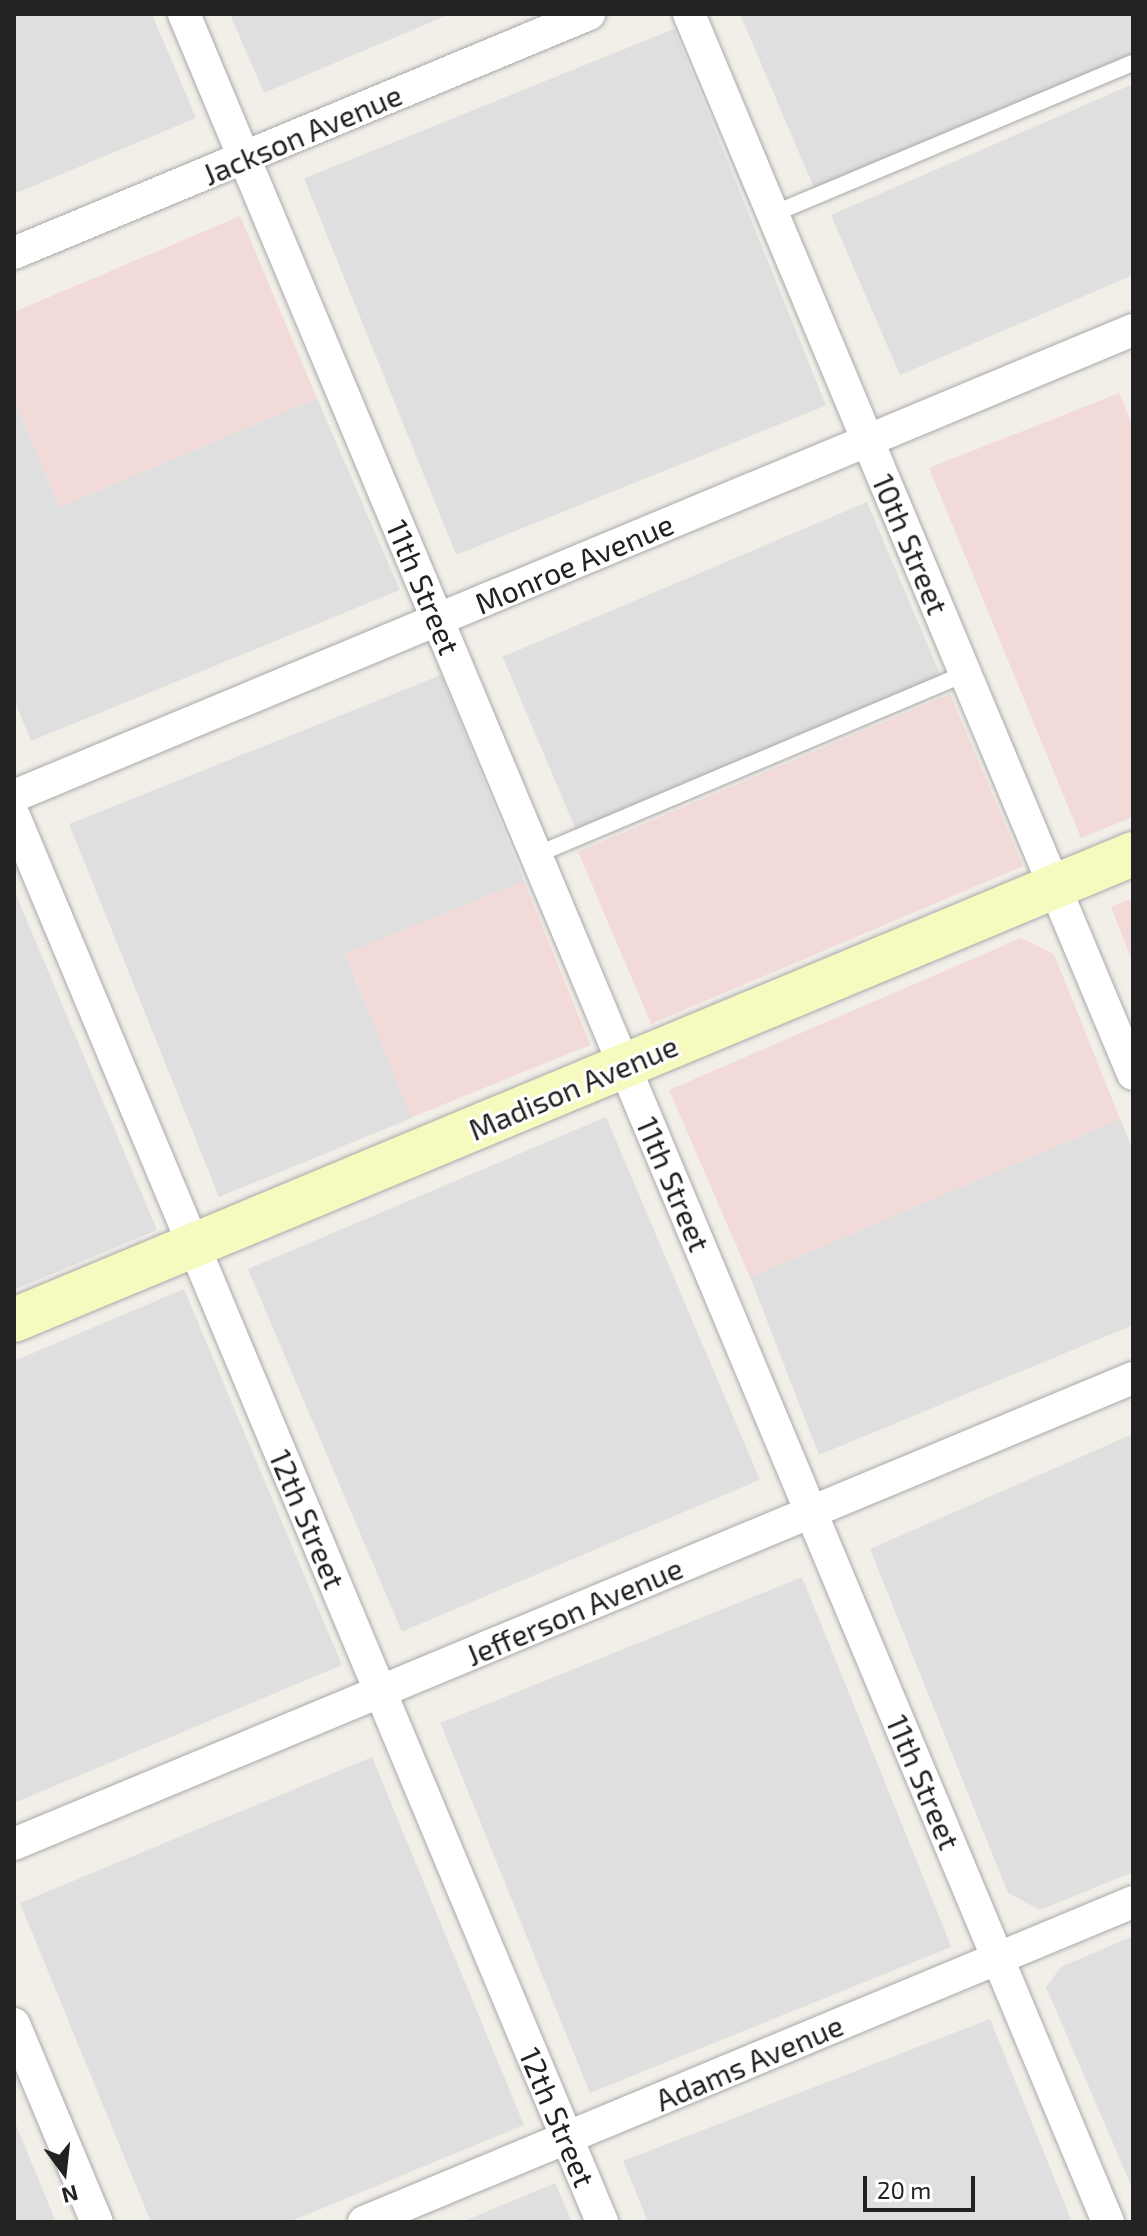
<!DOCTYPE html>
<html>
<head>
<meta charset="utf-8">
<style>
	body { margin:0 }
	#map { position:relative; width:1147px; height:2236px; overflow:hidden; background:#f2efe9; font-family:"Exo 2",sans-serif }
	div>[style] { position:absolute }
	.residential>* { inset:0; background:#e0dfdf; transform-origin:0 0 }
	.commercial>* { inset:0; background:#f2dad9; transform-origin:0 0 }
	.roads { filter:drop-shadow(0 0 2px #a9a9a9) drop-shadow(0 0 2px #a9a9a9) }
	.lane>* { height:16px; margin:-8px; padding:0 8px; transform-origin:8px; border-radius:8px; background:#fff }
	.street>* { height:32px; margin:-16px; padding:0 16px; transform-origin:16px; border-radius:16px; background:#fff }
	.secondary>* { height:44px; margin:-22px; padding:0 22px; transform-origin:22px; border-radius:22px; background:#f7fabf }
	span { translate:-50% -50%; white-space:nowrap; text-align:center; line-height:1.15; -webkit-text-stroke:6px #fff; paint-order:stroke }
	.street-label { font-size:30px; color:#222 }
	.frame { position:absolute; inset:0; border:16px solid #222; pointer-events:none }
	.north { position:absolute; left:24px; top:2132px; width:80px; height:80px; -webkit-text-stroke:6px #fff; paint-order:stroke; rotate:165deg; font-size:22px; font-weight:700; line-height:32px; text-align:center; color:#222 }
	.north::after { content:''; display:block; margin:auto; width:28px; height:36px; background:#222; clip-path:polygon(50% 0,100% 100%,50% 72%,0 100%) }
	.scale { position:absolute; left:863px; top:2176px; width:112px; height:36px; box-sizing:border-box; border:4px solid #222; border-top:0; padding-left:10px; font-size:24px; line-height:28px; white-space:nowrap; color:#222; -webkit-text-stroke:6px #fff; paint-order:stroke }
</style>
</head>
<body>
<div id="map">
	<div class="residential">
		<i style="clip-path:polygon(14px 14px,152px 14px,196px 118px,14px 194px)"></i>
		<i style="clip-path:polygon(230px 14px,450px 14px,264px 93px)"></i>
		<i style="clip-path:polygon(740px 14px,1133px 14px,1133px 54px,814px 188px)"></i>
		<i style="left:674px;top:29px;width:406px;height:399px;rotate:68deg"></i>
		<i style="clip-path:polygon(1133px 84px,1133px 275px,900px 375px,831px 215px)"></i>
		<i style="clip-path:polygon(317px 398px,400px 590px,31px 741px,14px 699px,14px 400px,60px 507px)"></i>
		<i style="left:867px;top:502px;width:191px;height:396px;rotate:67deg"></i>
		<i style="clip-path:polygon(441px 675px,524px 881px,345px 954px,412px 1118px,219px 1197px,69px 824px)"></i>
		<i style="clip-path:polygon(14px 890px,157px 1230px,14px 1290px)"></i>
		<i style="left:606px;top:1117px;width:394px;height:389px;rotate:67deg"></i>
		<i style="clip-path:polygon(1120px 1119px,1133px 1150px,1133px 1325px,819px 1455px,750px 1277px)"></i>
		<i style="clip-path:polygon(184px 1289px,342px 1665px,14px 1803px,14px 1361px)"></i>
		<i style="clip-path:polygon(1133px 1434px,1133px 1872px,1040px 1910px,1008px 1893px,870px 1549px)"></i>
		<i style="left:802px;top:1577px;width:399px;height:390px;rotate:68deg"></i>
		<i style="clip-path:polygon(372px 1757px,524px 2125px,289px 2222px,151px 2222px,20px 1903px)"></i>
		<i style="clip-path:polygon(1133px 1936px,1133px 2190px,1046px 1987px,1061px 1967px)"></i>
		<i style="clip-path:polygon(990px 2019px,1072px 2222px,648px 2222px,623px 2161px)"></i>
		<i style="clip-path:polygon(14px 2120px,56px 2222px,14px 2222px)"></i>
		<i style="clip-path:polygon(555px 2183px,572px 2222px,462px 2222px)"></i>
	</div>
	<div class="commercial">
		<i style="clip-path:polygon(240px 216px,317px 398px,60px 507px,14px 400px,14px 312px)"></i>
		<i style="clip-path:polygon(1119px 393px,1133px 426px,1133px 817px,1081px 838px,929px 468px)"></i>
		<i style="left:950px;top:694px;width:187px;height:404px;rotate:67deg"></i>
		<i style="left:524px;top:881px;width:177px;height:193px;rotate:68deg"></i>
		<i style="clip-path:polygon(1133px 898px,1133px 963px,1111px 907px)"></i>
		<i style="clip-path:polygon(1021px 938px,1054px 954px,1120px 1119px,750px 1277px,669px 1090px)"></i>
	</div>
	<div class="roads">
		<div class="lane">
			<i style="left:773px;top:214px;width:390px;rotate:-22.8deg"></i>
			<i style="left:536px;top:855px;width:466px;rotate:-22.9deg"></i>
		</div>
		<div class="street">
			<i style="left:184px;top:14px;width:2394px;rotate:67.29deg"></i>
			<i style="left:689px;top:14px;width:1149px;rotate:67.27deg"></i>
			<i style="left:14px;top:253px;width:623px;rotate:-22.57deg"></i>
			<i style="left:14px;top:796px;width:1212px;rotate:-22.61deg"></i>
			<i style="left:14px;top:816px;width:1524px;rotate:67.3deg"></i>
			<i style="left:14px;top:1844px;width:1212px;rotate:-22.61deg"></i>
			<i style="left:14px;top:2024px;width:215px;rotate:67.3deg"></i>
			<i style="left:364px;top:2222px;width:833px;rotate:-22.59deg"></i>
		</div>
		<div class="secondary">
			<i style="left:14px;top:1320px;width:1212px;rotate:-22.61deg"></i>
		</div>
	</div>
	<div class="street-label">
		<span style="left:302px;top:134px;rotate:-23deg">Jackson Avenue</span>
		<span style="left:911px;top:544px;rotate:67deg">10th Street</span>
		<span style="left:574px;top:563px;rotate:-23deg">Monroe Avenue</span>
		<span style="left:424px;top:587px;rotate:67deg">11th Street</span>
		<span style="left:573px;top:1087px;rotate:-23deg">Madison Avenue</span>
		<span style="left:674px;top:1184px;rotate:67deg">11th Street</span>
		<span style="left:308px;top:1519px;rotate:67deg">12th Street</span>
		<span style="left:574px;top:1611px;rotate:-23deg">Jefferson Avenue</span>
		<span style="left:924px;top:1782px;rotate:67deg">11th Street</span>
		<span style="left:749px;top:2062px;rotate:-23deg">Adams Avenue</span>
		<span style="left:558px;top:2117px;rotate:67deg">12th Street</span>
	</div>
	<div class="frame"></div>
	<div class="north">N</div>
	<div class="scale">20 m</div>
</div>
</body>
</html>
